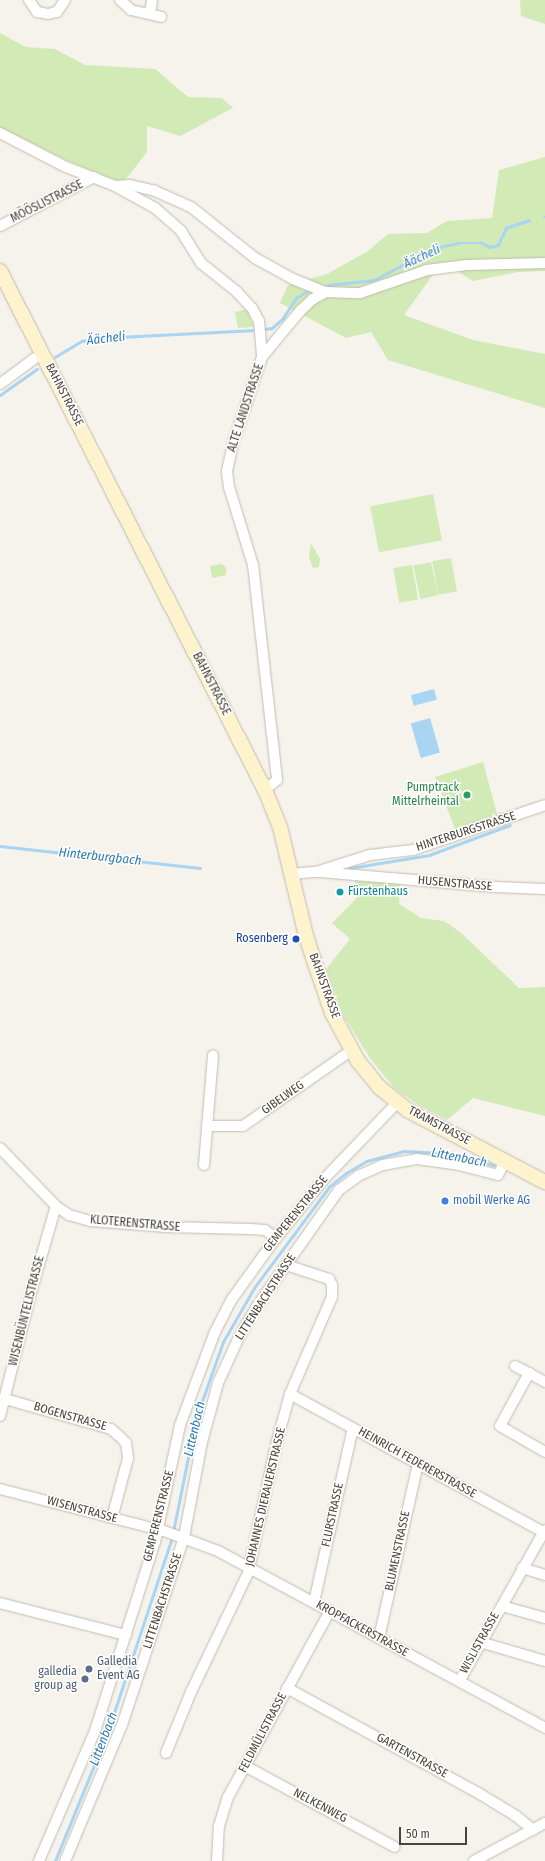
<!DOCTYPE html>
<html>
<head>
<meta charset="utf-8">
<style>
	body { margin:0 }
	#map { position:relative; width:545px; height:1861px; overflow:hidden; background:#f6f3ec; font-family:"Fira Sans Condensed",sans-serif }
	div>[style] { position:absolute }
	.green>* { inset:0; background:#d2eab5; transform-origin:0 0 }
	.water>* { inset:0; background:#a9d4f2; transform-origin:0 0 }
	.stream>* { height:2.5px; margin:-1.25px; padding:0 1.25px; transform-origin:1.25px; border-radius:1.25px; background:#a9d4f2 }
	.roads { filter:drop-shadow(0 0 1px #c2bbae) drop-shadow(0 0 1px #c2bbae) }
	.minor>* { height:10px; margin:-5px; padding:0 5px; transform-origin:5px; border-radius:5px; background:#fff }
	.secondary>* { height:14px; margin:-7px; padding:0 7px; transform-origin:7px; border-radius:7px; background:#fff3cd }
	.dots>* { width:11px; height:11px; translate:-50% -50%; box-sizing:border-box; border:2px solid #fff; border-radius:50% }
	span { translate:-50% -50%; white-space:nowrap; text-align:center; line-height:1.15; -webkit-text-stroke:3px #fff; paint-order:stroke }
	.street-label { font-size:12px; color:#4b4439 }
	.leisure-label { font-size:12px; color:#27864d }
	.right { translate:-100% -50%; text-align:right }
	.culture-label { font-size:12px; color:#0d838f }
	.left { translate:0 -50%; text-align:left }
	.transit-label { font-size:12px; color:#164399 }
	.shop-label { font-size:12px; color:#366cbe }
	.service-label { font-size:12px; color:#4e5e75 }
	.water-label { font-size:13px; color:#2e7ab2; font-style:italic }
	.scale { position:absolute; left:399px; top:1827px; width:68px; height:18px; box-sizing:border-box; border:2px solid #4b4439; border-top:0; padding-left:5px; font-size:12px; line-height:14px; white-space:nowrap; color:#4b4439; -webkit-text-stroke:3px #fff; paint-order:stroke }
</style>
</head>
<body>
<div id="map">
	<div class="green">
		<i style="clip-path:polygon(520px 0,545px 0,545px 24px,521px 16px)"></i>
		<i style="clip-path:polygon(0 33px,26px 47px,55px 49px,85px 65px,155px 69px,188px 97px,222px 98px,233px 108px,180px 136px,147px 126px,147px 152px,123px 183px,70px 162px,0 128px)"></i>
		<i style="clip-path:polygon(545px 157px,545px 271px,518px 272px,473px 281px,442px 262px,404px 315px,473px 340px,545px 354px,545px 408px,388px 360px,371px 332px,346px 338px,280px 303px,288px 285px,327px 274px,368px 251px,388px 234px,427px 233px,447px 221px,492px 218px,499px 170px)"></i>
		<i style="clip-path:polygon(247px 309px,254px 327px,238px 328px,235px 312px)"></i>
		<i style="left:433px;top:494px;width:47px;height:64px;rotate:79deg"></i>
		<i style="clip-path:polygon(311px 543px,320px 559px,319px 567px,313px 568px,309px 557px)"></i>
		<i style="left:451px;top:558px;width:34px;height:19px;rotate:80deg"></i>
		<i style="left:431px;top:562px;width:34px;height:18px;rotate:78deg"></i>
		<i style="clip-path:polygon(222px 564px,226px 568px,226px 575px,212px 578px,210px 566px)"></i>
		<i style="left:412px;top:565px;width:35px;height:19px;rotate:80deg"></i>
		<i style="clip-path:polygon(483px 762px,497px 814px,455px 829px,435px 777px)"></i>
		<i style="clip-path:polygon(355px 881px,400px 883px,399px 904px,421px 918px,444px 921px,460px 932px,519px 988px,545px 987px,545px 1116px,473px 1098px,447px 1120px,418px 1105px,394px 1088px,370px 1058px,343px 1015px,326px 969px,350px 939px,332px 923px,357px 898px)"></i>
	</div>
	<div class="water">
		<i style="left:434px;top:689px;width:11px;height:24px;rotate:75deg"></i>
		<i style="left:430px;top:718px;width:36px;height:20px;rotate:74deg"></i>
	</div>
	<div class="stream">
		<i style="left:544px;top:217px;width:1px"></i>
		<i style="left:328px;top:285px;width:46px;rotate:-6.2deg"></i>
		<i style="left:374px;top:280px;width:69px;rotate:-27.7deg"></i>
		<i style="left:435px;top:248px;width:24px;rotate:-12deg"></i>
		<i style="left:458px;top:243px;width:24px"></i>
		<i style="left:482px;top:243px;width:9px;rotate:27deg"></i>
		<i style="left:490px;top:247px;width:8px;rotate:-14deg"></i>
		<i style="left:498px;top:245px;width:19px;rotate:-65deg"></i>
		<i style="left:506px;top:228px;width:24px;rotate:-19deg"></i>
		<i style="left:264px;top:329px;width:8px;rotate:-7deg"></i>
		<i style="left:272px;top:328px;width:15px;rotate:-42deg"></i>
		<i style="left:283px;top:318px;width:24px;rotate:-57deg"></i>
		<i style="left:296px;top:298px;width:12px;rotate:-31deg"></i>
		<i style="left:55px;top:357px;width:31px;rotate:-31deg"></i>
		<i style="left:82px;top:341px;width:18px;rotate:-9deg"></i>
		<i style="left:100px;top:338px;width:156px;rotate:-2.9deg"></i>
		<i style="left:0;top:395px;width:45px;rotate:-35.1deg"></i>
		<i style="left:0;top:846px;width:201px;rotate:6.3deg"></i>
		<i style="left:350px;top:868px;width:80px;rotate:-9.3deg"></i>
		<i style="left:429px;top:855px;width:86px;rotate:-20.3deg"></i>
		<i style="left:173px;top:1532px;width:116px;rotate:-78.6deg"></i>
		<i style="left:196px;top:1418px;width:81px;rotate:-70.4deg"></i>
		<i style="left:223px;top:1342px;width:62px;rotate:-60.1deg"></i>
		<i style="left:254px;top:1288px;width:126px;rotate:-53.4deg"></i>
		<i style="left:329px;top:1187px;width:22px;rotate:-39deg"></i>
		<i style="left:346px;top:1173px;width:24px;rotate:-30deg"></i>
		<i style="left:367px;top:1161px;width:38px;rotate:-15deg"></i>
		<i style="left:404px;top:1151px;width:39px;rotate:3deg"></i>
		<i style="left:443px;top:1153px;width:52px;rotate:13.2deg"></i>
		<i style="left:55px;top:1861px;width:140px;rotate:-67.8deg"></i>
		<i style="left:108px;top:1731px;width:204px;rotate:-71.7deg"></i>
	</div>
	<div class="roads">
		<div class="minor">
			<i style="left:29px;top:0;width:14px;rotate:56deg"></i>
			<i style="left:37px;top:12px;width:11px;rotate:10deg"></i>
			<i style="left:48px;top:14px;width:9px;rotate:-13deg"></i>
			<i style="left:57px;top:12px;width:14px;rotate:-56deg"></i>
			<i style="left:120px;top:0;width:15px;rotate:42deg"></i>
			<i style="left:131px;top:10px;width:31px;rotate:13deg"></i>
			<i style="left:147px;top:13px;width:6px;rotate:-51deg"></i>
			<i style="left:151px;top:8px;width:8px;rotate:-83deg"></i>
			<i style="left:0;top:133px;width:74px;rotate:27.3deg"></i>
			<i style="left:66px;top:167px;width:53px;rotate:21.2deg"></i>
			<i style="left:115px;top:186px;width:46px;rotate:28.8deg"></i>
			<i style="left:155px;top:208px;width:35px;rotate:41deg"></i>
			<i style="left:181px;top:231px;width:38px;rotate:58deg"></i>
			<i style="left:201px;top:263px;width:45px;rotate:38.7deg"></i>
			<i style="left:236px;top:291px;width:23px;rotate:47deg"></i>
			<i style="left:252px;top:308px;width:15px;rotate:62deg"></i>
			<i style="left:259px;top:321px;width:36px;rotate:85deg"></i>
			<i style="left:262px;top:357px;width:91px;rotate:108.6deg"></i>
			<i style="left:233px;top:443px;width:29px;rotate:102deg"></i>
			<i style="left:227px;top:471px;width:16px;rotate:83deg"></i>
			<i style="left:229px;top:487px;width:82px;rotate:72.9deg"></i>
			<i style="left:253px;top:565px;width:216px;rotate:83.6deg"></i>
			<i style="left:277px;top:780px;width:16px;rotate:140deg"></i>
			<i style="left:115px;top:186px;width:15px;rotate:-4deg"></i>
			<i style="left:130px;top:185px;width:26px;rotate:13deg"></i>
			<i style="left:155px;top:191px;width:39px;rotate:24deg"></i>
			<i style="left:191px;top:207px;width:82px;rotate:38.6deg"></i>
			<i style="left:255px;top:258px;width:43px;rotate:28.9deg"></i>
			<i style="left:293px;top:279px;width:35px;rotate:22deg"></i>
			<i style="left:326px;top:292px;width:34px;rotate:2deg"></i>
			<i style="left:360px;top:293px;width:71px;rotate:-18.9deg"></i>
			<i style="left:427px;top:270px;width:40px;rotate:-7.1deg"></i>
			<i style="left:467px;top:265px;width:78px;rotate:-1.5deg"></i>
			<i style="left:0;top:226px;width:106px;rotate:-27.5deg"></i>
			<i style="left:262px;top:357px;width:60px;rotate:-50.4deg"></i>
			<i style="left:300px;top:311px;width:18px;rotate:-43deg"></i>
			<i style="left:313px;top:299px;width:15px;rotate:-28deg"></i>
			<i style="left:0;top:384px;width:52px;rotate:-36.4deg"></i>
			<i style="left:320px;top:872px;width:176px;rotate:4.9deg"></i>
			<i style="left:495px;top:887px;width:50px;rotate:2.3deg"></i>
			<i style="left:291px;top:874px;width:25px;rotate:-5deg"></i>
			<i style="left:316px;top:872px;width:57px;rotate:-17.5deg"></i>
			<i style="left:370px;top:855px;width:43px;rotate:-6.6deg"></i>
			<i style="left:413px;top:850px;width:139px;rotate:-18.8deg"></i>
			<i style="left:207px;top:1126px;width:36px"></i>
			<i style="left:243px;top:1126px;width:133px;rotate:-34.9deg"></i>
			<i style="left:0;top:1148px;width:81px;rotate:46deg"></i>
			<i style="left:56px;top:1206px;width:16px;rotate:35deg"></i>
			<i style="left:69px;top:1215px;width:22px;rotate:16deg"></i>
			<i style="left:90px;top:1221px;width:77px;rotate:4.5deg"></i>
			<i style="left:167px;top:1227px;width:84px;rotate:1.4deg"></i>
			<i style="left:251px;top:1229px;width:14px;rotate:4deg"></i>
			<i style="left:265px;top:1230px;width:14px;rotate:36deg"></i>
			<i style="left:204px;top:1165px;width:110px;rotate:-85.3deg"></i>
			<i style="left:515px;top:1366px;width:16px;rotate:27deg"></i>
			<i style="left:545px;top:1382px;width:18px;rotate:-151deg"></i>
			<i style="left:529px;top:1373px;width:60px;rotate:118.7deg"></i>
			<i style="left:500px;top:1426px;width:52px;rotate:30deg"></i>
			<i style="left:290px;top:1394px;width:288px;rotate:28.6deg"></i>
			<i style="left:5px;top:1399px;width:110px;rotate:15.8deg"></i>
			<i style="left:111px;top:1429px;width:9px;rotate:41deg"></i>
			<i style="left:118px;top:1435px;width:11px;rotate:45deg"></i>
			<i style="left:126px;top:1443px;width:15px;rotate:82deg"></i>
			<i style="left:128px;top:1458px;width:62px;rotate:104.9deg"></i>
			<i style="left:0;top:1416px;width:131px;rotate:-75.9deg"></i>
			<i style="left:32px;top:1289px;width:86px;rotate:-73.9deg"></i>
			<i style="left:0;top:1489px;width:169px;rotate:14.4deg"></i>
			<i style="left:164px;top:1531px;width:58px;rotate:20.3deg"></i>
			<i style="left:218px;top:1551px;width:372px;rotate:28.4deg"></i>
			<i style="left:522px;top:1568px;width:24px;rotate:17deg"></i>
			<i style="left:314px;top:1602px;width:178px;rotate:-77.4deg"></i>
			<i style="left:0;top:1603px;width:130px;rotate:14.3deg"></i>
			<i style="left:502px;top:1606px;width:45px;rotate:15.6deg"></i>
			<i style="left:379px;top:1638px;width:178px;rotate:-77.4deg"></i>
			<i style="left:480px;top:1642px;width:68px;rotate:16.3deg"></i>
			<i style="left:460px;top:1680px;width:172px;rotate:-60.5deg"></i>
			<i style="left:287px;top:1688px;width:220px;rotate:28.8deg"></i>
			<i style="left:480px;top:1794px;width:42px;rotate:31.4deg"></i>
			<i style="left:516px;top:1816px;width:22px;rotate:39deg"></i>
			<i style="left:166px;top:1753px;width:66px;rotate:-67.7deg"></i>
			<i style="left:191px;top:1692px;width:132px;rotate:-64.4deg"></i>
			<i style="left:248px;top:1573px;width:135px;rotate:-77.6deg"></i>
			<i style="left:277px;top:1441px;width:49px;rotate:-74.5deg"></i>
			<i style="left:290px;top:1394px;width:106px;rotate:-66.6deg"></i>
			<i style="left:332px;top:1297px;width:12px;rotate:-90deg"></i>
			<i style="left:332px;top:1285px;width:7px;rotate:-117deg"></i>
			<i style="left:329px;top:1279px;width:45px;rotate:-162deg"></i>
			<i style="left:245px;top:1766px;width:170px;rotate:28.4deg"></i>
			<i style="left:39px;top:1861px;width:142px;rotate:-66.7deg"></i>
			<i style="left:95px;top:1731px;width:198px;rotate:-72.4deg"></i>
			<i style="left:155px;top:1542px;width:120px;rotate:-77.9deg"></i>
			<i style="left:180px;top:1425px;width:99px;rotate:-69.4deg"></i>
			<i style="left:215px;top:1332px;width:37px;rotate:-63deg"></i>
			<i style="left:232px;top:1299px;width:75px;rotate:-54.2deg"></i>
			<i style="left:276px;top:1238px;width:77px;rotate:-50.8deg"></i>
			<i style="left:325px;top:1178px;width:104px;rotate:-46.2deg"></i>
			<i style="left:65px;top:1861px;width:147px;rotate:-67.3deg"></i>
			<i style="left:122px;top:1725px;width:198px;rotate:-71.7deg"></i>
			<i style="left:184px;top:1537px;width:97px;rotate:-79.3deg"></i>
			<i style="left:202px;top:1442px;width:61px;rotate:-74.8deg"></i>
			<i style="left:218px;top:1383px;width:51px;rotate:-65.5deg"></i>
			<i style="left:239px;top:1337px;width:32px;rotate:-60deg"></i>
			<i style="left:255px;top:1309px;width:146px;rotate:-54.8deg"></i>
			<i style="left:339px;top:1190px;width:24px;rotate:-36deg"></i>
			<i style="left:358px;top:1176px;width:27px;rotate:-24deg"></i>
			<i style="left:383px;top:1165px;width:35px;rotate:-10deg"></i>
			<i style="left:417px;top:1159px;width:42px;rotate:8.1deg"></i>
			<i style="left:459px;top:1165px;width:40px;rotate:14.4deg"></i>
			<i style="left:498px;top:1175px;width:16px;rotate:-63deg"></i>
			<i style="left:217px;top:1861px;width:35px;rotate:-87deg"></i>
			<i style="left:219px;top:1826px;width:30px;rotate:-73deg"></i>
			<i style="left:228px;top:1797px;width:212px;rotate:-61.3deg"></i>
			<i style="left:474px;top:1861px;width:81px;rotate:-28.2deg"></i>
		</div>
		<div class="secondary">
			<i style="left:0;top:271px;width:583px;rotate:62.95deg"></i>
			<i style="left:265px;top:790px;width:40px;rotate:68deg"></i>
			<i style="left:280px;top:827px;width:112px;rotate:76.6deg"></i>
			<i style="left:306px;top:936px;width:38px;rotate:72deg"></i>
			<i style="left:318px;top:972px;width:43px;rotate:71.1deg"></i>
			<i style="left:332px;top:1013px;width:55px;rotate:61.6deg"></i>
			<i style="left:358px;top:1061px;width:33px;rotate:51deg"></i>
			<i style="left:379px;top:1087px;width:36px;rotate:39deg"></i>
			<i style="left:407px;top:1110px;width:156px;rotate:27.6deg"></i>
		</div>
	</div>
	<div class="dots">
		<i style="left:467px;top:795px;background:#2e9e5b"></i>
		<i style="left:340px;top:892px;background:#0f9aa8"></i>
		<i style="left:296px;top:939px;background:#1a4fb4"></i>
		<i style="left:445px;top:1201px;background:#3f7fe0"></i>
		<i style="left:89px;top:1669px;background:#5c6f8a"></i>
		<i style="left:85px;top:1679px;background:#5c6f8a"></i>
	</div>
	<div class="street-label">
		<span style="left:47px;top:202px;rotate:-27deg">MÖÖSLISTRASSE</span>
		<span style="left:64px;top:395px;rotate:63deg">BAHNSTRASSE</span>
		<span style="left:246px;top:408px;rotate:-72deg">ALTE LANDSTRASSE</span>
		<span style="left:211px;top:684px;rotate:63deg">BAHNSTRASSE</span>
		<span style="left:466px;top:832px;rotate:-18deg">HINTERBURGSTRASSE</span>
		<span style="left:455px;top:884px;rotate:5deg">HUSENSTRASSE</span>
		<span style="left:324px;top:986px;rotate:70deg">BAHNSTRASSE</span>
		<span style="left:283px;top:1098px;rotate:-35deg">GIBELWEG</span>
		<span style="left:439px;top:1126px;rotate:28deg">TRAMSTRASSE</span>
		<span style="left:296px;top:1214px;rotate:-51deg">GEMPERENSTRASSE</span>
		<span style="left:135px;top:1224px;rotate:5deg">KLOTERENSTRASSE</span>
		<span style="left:266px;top:1297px;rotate:-57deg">LITTENBACHSTRASSE</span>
		<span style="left:27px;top:1311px;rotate:-76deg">WISENBÜNTELISTRASSE</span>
		<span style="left:70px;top:1417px;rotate:16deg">BOGENSTRASSE</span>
		<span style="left:417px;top:1463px;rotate:29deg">HEINRICH FEDERERSTRASSE</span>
		<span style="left:266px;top:1497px;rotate:-77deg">JOHANNES DIERAUERSTRASSE</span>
		<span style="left:82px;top:1510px;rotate:15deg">WISENSTRASSE</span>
		<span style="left:333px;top:1515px;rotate:-78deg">FLURSTRASSE</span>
		<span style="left:159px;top:1516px;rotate:-76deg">GEMPERENSTRASSE</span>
		<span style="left:398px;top:1551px;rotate:-78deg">BLUMENSTRASSE</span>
		<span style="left:163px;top:1601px;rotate:-72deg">LITTENBACHSTRASSE</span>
		<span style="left:362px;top:1629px;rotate:29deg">KROPFACKERSTRASSE</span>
		<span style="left:480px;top:1643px;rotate:-61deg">WISLISTRASSE</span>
		<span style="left:263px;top:1733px;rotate:-62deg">FELDMÜLISTRASSE</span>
		<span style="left:412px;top:1756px;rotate:29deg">GARTENSTRASSE</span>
		<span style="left:320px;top:1806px;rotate:28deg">NELKENWEG</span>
	</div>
	<div class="leisure-label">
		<span class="right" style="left:459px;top:795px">Pumptrack<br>Mittelrheintal</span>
	</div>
	<div class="culture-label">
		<span class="left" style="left:348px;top:892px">Fürstenhaus</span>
	</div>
	<div class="transit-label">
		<span class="right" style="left:288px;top:939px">Rosenberg</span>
	</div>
	<div class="shop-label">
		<span class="left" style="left:453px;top:1201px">mobil Werke AG</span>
	</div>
	<div class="service-label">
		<span class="left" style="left:97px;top:1669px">Galledia<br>Event AG</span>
		<span class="right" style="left:77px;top:1679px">galledia<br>group ag</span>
	</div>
	<div class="water-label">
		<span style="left:422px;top:257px;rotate:-25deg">Äächeli</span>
		<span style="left:106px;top:339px;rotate:-7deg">Äächeli</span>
		<span style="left:100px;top:857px;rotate:6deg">Hinterburgbach</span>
		<span style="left:459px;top:1158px;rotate:11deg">Littenbach</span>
		<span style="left:195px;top:1429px;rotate:-77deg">Littenbach</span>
		<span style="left:104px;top:1739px;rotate:-69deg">Littenbach</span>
	</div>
	<div class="scale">50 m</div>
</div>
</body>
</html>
